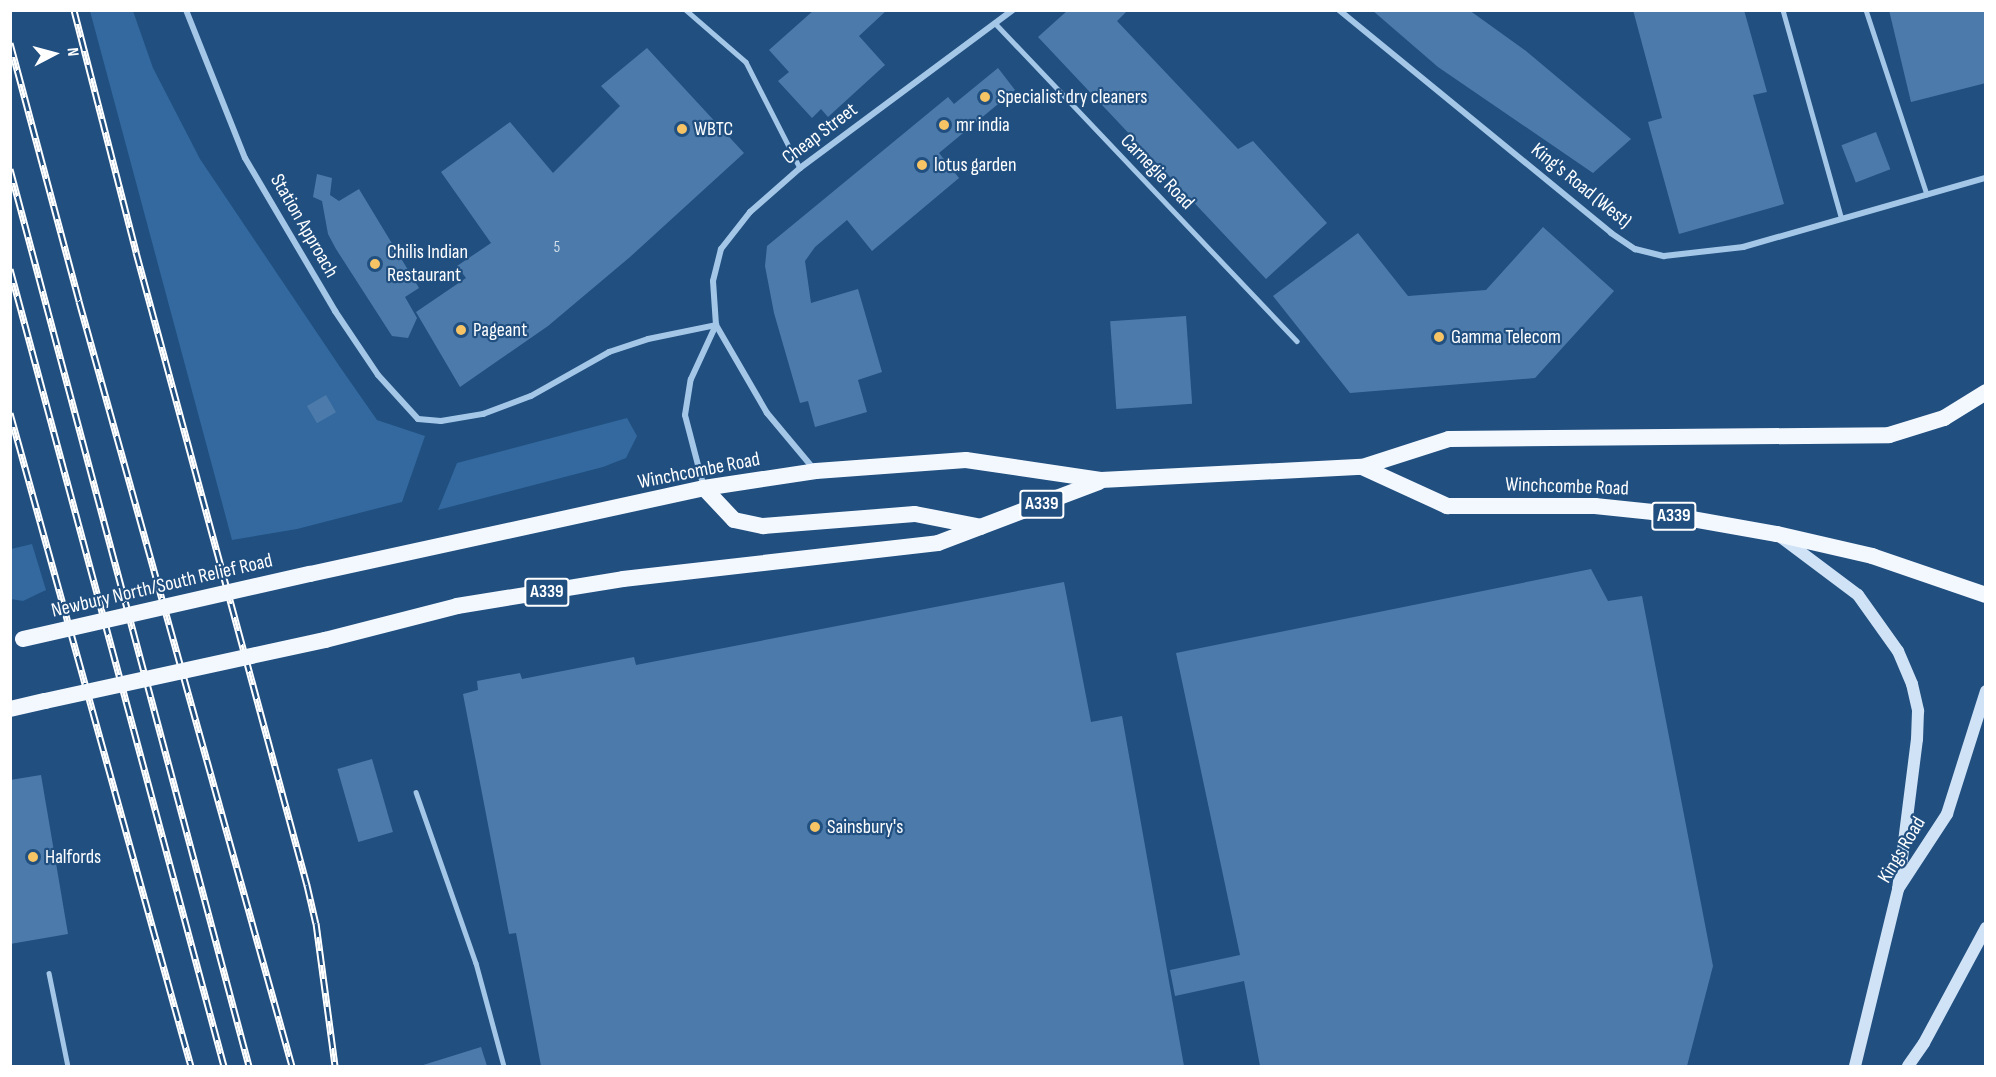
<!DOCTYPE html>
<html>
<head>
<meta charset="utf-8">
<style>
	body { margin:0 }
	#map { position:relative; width:1996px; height:1077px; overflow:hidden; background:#204f80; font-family:"Sofia Sans Condensed",sans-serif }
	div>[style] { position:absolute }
	.green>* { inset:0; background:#33699e }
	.building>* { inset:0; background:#4c7bab; transform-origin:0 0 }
	.service>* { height:4.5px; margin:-2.25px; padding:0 2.25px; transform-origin:2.25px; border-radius:2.25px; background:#a4c7e8 }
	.minor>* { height:6px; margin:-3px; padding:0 3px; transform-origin:3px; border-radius:3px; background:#a4c7e8 }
	.secondary>* { height:12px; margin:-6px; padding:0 6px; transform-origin:6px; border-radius:6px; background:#cfe2f6 }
	.trunk>* { height:16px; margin:-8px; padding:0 8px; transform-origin:8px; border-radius:8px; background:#f3f8fe }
	.rail>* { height:7px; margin-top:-3.5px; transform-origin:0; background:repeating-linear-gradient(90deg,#204f80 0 14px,#fff 0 28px); box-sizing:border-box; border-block:2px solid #fff }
	.trunk-bridge>* { height:16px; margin:-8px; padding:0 8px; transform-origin:8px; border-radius:8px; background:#f3f8fe }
	.dots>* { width:16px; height:16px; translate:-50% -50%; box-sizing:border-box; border:3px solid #204f80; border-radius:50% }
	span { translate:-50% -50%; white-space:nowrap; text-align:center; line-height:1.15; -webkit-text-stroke:4.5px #204f80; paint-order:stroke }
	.number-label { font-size:16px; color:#d2deea }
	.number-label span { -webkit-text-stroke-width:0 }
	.shield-label span { padding:2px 4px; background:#204f80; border:2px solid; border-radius:4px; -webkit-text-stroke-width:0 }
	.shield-label { font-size:18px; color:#fff; font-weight:700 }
	.poi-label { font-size:20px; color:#fff }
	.left { translate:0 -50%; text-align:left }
	.street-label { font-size:20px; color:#fff }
	.frame { position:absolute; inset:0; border:12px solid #fff; pointer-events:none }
	.north { position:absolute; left:24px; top:24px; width:60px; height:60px; -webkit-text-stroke:4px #204f80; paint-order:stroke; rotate:84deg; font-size:16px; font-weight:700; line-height:24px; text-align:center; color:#fff }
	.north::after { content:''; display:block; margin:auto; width:21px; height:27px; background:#fff; clip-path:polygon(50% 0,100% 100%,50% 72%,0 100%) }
</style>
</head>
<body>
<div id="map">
	<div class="green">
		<i style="clip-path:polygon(90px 11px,133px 11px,153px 68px,200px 159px,340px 367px,377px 420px,425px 436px,402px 502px,297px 529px,232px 540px)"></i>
		<i style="clip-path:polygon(627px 418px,637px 436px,626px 458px,603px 467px,438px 510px,457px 463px)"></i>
		<i style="clip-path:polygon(32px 544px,46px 590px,23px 601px,11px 599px,11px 549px)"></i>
	</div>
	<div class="building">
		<i style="clip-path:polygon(814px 10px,887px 10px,859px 36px,885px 65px,828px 117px,821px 109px,812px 118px,778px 81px,789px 72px,769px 50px)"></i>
		<i style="clip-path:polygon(1068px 10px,1128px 10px,1117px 21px,1238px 149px,1253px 141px,1327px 223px,1266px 279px,1038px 37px)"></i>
		<i style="clip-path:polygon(1372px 10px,1469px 10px,1526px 51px,1631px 139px,1593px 173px,1438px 67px)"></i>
		<i style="clip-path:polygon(1633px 10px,1744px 10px,1767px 92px,1753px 95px,1784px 204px,1679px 234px,1648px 122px,1662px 118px)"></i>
		<i style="clip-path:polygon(1889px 10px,1986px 10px,1986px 83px,1911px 102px)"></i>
		<i style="clip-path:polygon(647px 48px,744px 153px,630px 257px,548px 326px,460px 387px,416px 312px,466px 278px,457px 266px,491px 243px,441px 172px,510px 122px,553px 173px,620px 106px,601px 86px)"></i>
		<i style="clip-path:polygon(998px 68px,1015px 90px,939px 153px,959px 178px,872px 251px,847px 220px,815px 247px,805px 261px,811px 303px,858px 289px,882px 372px,858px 380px,867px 412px,815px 427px,808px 401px,800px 403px,774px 313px,765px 266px,767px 246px,948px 97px,954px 104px)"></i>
		<i style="left:1876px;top:132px;width:40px;height:37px;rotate:69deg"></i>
		<i style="clip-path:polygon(317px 174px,332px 178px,330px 195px,339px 201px,359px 189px,419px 288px,405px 297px,417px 318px,408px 338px,392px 336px,336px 249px,328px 234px,322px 201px,313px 197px)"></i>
		<i style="clip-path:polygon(1543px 227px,1614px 291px,1535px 378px,1350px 393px,1273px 296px,1358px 233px,1408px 296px,1486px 290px)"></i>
		<i style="left:1186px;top:316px;width:88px;height:76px;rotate:86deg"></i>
		<i style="left:326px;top:395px;width:20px;height:22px;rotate:60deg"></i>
		<i style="clip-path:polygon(1591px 569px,1608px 601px,1642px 596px,1713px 966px,1687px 1066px,1260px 1066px,1244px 981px,1175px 996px,1170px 970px,1240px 955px,1176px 653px)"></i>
		<i style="clip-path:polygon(1064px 582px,1091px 722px,1122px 716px,1184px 1066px,541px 1066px,516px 933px,509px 934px,463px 694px,478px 690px,477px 681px,520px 673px,522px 679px,634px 657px,636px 665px)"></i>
		<i style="left:372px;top:759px;width:76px;height:36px;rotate:74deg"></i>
		<i style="clip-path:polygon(41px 775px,68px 934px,10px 944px,10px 780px)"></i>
		<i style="clip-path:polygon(481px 1047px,487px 1066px,420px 1066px)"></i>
	</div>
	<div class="service">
		<i style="left:686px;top:10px;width:79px;rotate:40.9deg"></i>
		<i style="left:746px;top:62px;width:119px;rotate:63deg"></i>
		<i style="left:1783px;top:10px;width:215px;rotate:74.3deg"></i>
		<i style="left:1866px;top:10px;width:194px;rotate:71.7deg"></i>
		<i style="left:996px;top:24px;width:437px;rotate:46.5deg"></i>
		<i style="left:416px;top:792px;width:181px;rotate:70.7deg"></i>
		<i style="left:476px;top:963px;width:107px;rotate:74.8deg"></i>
		<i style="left:49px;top:973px;width:95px;rotate:78.5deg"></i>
	</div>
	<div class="minor">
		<i style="left:186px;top:10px;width:159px;rotate:68.3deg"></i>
		<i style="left:245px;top:158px;width:178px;rotate:59.5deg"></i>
		<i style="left:335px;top:311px;width:77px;rotate:56.1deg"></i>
		<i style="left:378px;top:375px;width:59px;rotate:47.7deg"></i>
		<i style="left:418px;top:419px;width:23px;rotate:5deg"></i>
		<i style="left:441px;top:421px;width:43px;rotate:-9.5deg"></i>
		<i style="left:483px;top:414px;width:51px;rotate:-20.6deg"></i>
		<i style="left:531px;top:396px;width:90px;rotate:-29.4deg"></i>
		<i style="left:609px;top:352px;width:41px;rotate:-18.4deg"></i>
		<i style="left:648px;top:339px;width:69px;rotate:-11.6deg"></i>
		<i style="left:1339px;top:10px;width:352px;rotate:39.3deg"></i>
		<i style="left:1611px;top:233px;width:29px;rotate:34deg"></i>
		<i style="left:1635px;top:249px;width:30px;rotate:14deg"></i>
		<i style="left:1664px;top:256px;width:80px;rotate:-6.5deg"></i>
		<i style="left:1743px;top:247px;width:253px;rotate:-15.9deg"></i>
		<i style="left:813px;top:468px;width:72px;rotate:-129.9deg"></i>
		<i style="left:767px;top:413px;width:102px;rotate:-120.1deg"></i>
		<i style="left:716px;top:325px;width:44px;rotate:-93.9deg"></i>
		<i style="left:713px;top:281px;width:33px;rotate:-76deg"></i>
		<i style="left:721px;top:249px;width:47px;rotate:-51.9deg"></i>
		<i style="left:750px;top:212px;width:67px;rotate:-41.3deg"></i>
		<i style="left:800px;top:168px;width:265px;rotate:-36.6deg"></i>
		<i style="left:704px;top:488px;width:75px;rotate:-104.6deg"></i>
		<i style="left:685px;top:415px;width:36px;rotate:-81deg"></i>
		<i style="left:691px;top:379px;width:60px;rotate:-65.2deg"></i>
	</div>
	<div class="secondary">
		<i style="left:1782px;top:538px;width:95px;rotate:36.9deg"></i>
		<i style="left:1858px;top:595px;width:69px;rotate:54.5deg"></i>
		<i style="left:1898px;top:651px;width:36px;rotate:67deg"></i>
		<i style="left:1912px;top:684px;width:28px;rotate:77deg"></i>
		<i style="left:1918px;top:711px;width:28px;rotate:92deg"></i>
		<i style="left:1917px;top:739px;width:151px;rotate:97.2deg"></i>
		<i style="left:1855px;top:1066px;width:182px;rotate:-76.3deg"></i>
		<i style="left:1898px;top:889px;width:90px;rotate:-56.8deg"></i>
		<i style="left:1947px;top:814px;width:129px;rotate:-72.4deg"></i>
		<i style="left:1908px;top:1066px;width:28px;rotate:-55deg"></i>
		<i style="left:1924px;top:1043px;width:131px;rotate:-61.7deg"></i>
	</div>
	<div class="trunk">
		<i style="left:1362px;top:467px;width:94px;rotate:24.6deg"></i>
		<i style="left:1447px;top:506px;width:148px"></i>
		<i style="left:1595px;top:506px;width:58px;rotate:5.9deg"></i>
		<i style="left:1653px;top:512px;width:126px;rotate:10.1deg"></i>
		<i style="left:1777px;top:534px;width:98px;rotate:13deg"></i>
		<i style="left:1872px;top:556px;width:120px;rotate:18.9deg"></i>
		<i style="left:704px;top:488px;width:44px;rotate:46.8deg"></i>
		<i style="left:734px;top:520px;width:30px;rotate:12deg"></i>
		<i style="left:763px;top:526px;width:152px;rotate:-4.5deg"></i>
		<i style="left:915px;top:514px;width:67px;rotate:11.1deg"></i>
		<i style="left:310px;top:574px;width:403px;rotate:-12.3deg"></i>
		<i style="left:704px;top:488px;width:113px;rotate:-8.6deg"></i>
		<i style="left:816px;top:471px;width:150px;rotate:-4.2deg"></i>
		<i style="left:966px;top:460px;width:136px;rotate:8.4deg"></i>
		<i style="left:1101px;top:480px;width:261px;rotate:-2.9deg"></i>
		<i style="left:1362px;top:467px;width:91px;rotate:-17.8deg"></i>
		<i style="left:1449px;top:439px;width:440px;rotate:-0.5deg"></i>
		<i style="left:1889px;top:435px;width:58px;rotate:-17.2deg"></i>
		<i style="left:1944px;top:418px;width:49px;rotate:-31.8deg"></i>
		<i style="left:325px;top:640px;width:136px;rotate:-14.4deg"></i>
		<i style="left:457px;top:606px;width:168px;rotate:-9.2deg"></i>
		<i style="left:623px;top:579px;width:317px;rotate:-6.5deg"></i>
		<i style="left:938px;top:543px;width:172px;rotate:-20.8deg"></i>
		<i style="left:10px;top:709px;width:36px;rotate:-13deg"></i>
	</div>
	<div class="rail">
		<i style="left:74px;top:10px;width:250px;rotate:75.6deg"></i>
		<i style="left:136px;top:252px;width:656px;rotate:74.88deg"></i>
		<i style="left:307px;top:885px;width:39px;rotate:77deg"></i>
		<i style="left:316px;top:923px;width:144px;rotate:82.4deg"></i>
		<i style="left:10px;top:43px;width:267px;rotate:75deg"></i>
		<i style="left:79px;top:301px;width:794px;rotate:74.44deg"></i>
		<i style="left:10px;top:169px;width:928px;rotate:75.08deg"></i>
		<i style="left:10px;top:269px;width:825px;rotate:74.97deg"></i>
		<i style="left:10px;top:413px;width:678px;rotate:74.51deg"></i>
	</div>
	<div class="trunk-bridge">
		<i style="left:23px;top:639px;width:294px;rotate:-12.8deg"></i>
		<i style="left:45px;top:701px;width:287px;rotate:-12.3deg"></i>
	</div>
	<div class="dots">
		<i style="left:985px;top:97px;background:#f6c465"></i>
		<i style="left:944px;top:125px;background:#f6c465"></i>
		<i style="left:682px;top:129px;background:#f6c465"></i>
		<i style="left:922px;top:165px;background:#f6c465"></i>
		<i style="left:375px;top:264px;background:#f6c465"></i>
		<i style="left:461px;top:330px;background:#f6c465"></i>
		<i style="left:1439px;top:337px;background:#f6c465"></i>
		<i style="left:815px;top:827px;background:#f6c465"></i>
		<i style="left:33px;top:857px;background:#f6c465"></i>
	</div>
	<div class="number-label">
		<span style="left:557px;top:248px">5</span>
	</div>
	<div class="shield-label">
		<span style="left:1042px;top:504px">A339</span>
		<span style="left:1674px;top:516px">A339</span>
		<span style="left:547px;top:592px">A339</span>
	</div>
	<div class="poi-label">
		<span class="left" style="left:997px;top:97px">Specialist dry cleaners</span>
		<span class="left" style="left:956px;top:125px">mr india</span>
		<span class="left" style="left:694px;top:129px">WBTC</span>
		<span class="left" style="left:934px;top:165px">lotus garden</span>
		<span class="left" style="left:387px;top:264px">Chilis Indian<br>Restaurant</span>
		<span class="left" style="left:473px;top:330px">Pageant</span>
		<span class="left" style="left:1451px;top:337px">Gamma Telecom</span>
		<span class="left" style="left:827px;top:827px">Sainsbury's</span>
		<span class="left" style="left:45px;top:857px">Halfords</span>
	</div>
	<div class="street-label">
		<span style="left:820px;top:134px;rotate:-37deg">Cheap Street</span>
		<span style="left:1157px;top:172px;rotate:46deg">Carnegie Road</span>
		<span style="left:1581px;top:186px;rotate:39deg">King's Road (West)</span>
		<span style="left:304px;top:226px;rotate:60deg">Station Approach</span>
		<span style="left:699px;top:471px;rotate:-11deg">Winchcombe Road</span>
		<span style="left:1567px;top:487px;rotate:2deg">Winchcombe Road</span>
		<span style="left:162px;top:586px;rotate:-13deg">Newbury North/South Relief Road</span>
		<span style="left:1902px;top:850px;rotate:-59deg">Kings Road</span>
	</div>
	<div class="frame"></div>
	<div class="north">N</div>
</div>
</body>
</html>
